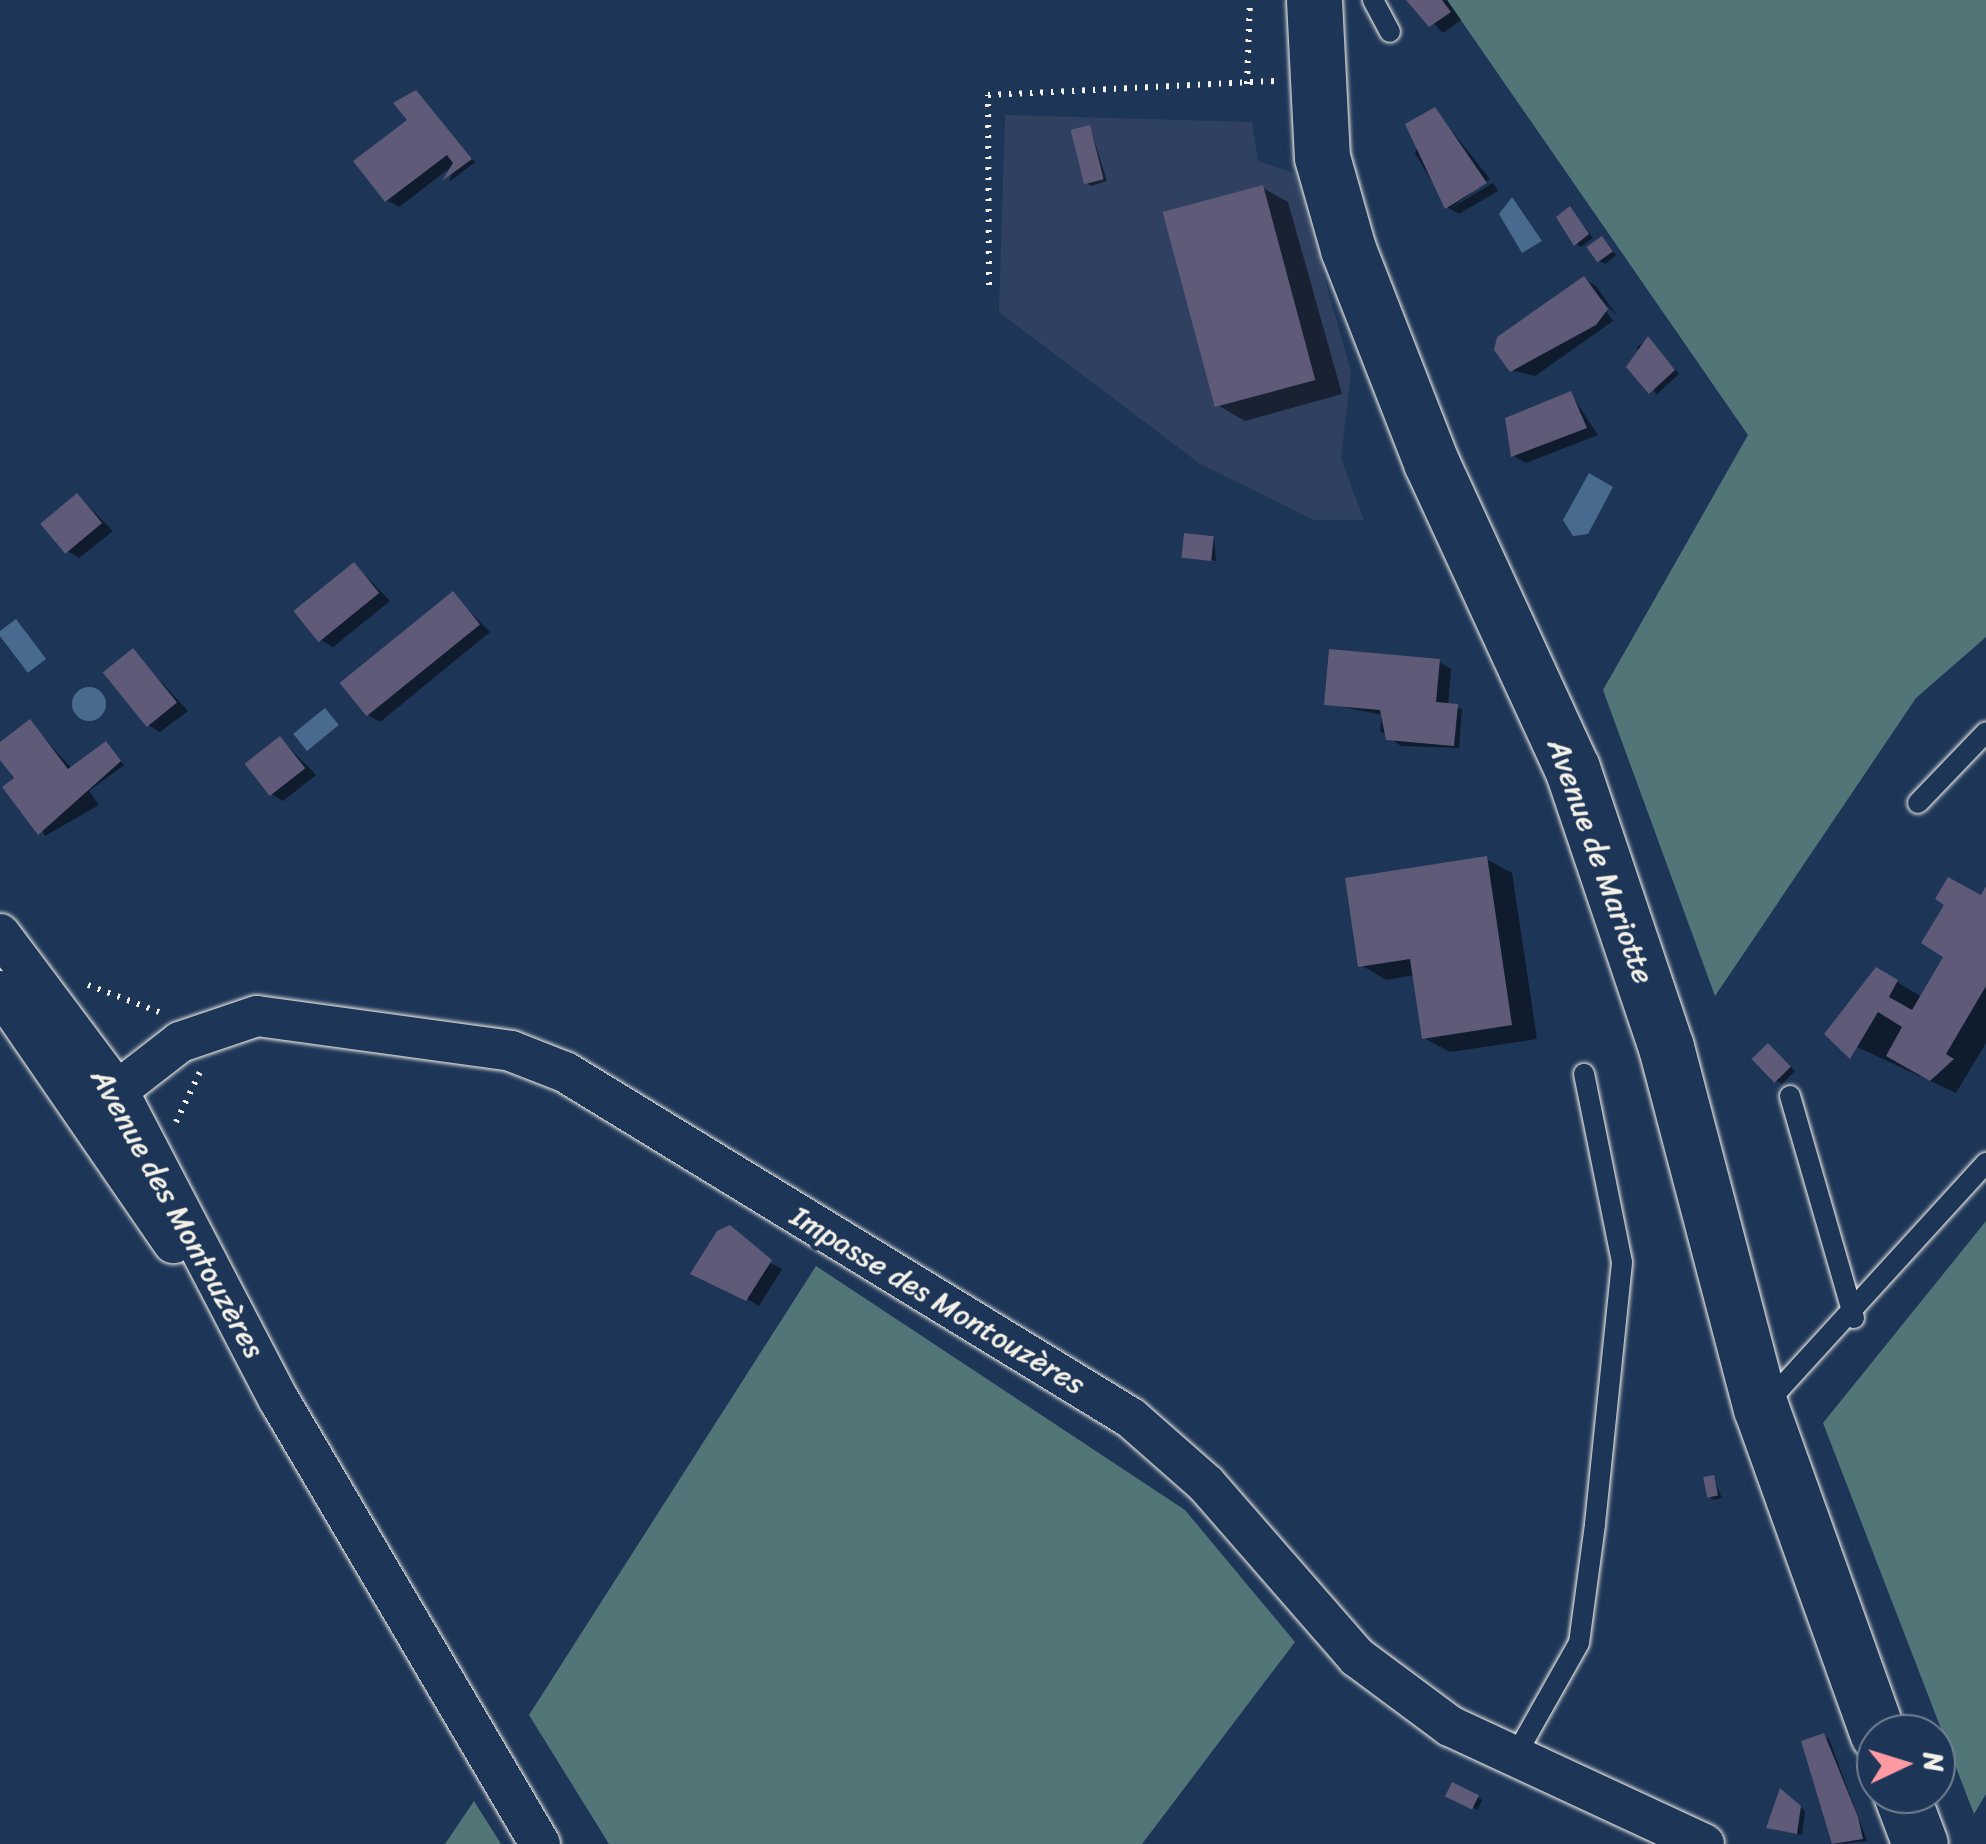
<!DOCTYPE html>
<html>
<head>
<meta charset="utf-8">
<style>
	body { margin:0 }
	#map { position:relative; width:1986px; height:1844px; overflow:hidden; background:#1d3557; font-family:Sriracha,sans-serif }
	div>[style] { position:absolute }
	.built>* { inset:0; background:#304061 }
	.green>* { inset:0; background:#527677 }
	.water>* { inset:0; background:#496a8f; transform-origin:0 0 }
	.round { border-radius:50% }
	.shadow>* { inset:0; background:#0007; transform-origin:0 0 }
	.building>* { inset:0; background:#5e5a78; transform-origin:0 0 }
	.path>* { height:6px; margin-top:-3px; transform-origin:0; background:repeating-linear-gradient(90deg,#f4f1e8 0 2.5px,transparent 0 10.5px) }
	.roads { filter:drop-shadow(0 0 2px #f4f1e8) drop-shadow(0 0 2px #f4f1e8) }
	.lane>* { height:20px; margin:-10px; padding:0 10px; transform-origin:10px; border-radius:10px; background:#1d3557 }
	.street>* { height:40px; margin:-20px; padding:0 20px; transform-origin:20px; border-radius:20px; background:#1d3557 }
	.secondary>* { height:55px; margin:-27.5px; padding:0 27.5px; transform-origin:27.5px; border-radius:27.5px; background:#1d3557 }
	span { translate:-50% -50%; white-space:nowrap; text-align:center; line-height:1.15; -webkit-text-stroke:9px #1d3557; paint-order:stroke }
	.street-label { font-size:30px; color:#f4f1e8 }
	.north { position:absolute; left:1856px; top:1714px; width:100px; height:100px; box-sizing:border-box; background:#1d3557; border:2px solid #738091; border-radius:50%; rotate:86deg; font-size:28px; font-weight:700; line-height:40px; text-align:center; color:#f4f1e8 }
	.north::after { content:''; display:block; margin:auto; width:35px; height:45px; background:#ff9aa2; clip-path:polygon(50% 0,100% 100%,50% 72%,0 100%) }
</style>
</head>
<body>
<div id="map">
	<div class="built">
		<i style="clip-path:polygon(1005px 115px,1252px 122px,1258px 161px,1294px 173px,1351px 371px,1341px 459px,1364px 520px,1314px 520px,1200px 464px,999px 312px)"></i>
	</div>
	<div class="green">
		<i style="clip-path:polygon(1447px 0,1986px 0,1986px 637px,1916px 698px,1715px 996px,1603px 690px,1748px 435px)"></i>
		<i style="clip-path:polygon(1986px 1221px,1986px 1794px,1974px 1814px,1823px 1423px)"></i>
		<i style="clip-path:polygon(816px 1266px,1185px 1510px,1295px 1642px,1142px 1844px,609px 1844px,529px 1715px)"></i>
		<i style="clip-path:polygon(474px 1801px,501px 1844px,445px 1844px)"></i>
	</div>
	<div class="water">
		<i style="clip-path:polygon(1512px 197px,1542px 241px,1522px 253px,1499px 214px)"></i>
		<i style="clip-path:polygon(1589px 473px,1613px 487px,1588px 534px,1573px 536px,1563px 520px)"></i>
		<i style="left:16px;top:619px;width:50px;height:23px;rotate:53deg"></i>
		<i class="round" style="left:72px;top:687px;width:34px;height:34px"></i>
		<i style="left:325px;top:708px;width:22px;height:41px;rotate:51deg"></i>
	</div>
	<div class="shadow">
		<i style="clip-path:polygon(1412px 0,1447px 0,1461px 20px,1443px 33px)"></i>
		<i style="clip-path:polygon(416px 93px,475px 162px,449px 182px,455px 164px,399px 207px,387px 200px)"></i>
		<i style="clip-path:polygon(1435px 110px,1490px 179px,1451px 208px,1493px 183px,1498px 191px,1459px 214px,1447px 207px,1415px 153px)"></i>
		<i style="clip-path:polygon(1090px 127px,1107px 181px,1091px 186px,1086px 182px)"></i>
		<i style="clip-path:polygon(1263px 188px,1288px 202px,1342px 394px,1245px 421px,1219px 406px)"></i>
		<i style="clip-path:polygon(1570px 209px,1593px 238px,1581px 247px,1576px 244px)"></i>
		<i style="clip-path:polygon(1602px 239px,1616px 255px,1605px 264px,1600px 261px)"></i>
		<i style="clip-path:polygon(1584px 279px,1596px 286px,1618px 317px,1587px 285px,1613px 321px,1535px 376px,1511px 370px)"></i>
		<i style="clip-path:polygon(1648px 339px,1679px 374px,1656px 395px,1637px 347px)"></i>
		<i style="clip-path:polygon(1571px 394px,1598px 435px,1526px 463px,1514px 456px)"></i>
		<i style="clip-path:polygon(78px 496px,113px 531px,79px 558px,67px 551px)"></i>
		<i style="clip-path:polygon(1214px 539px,1216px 561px,1185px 556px)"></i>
		<i style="clip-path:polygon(355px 565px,390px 601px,333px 647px,321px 640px)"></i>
		<i style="clip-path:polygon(453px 594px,490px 632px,380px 722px,368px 715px)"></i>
		<i style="clip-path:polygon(133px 651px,188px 711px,160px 732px,148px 725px)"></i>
		<i style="clip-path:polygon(1439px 662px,1451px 669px,1448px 706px,1462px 709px,1459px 748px,1401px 746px,1380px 731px,1382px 715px,1326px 703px)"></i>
		<i style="clip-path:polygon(30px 722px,72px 769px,106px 744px,124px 765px,89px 791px,99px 805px,45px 836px,0 755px)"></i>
		<i style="clip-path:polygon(281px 739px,316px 775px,283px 801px,271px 794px)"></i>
		<i style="clip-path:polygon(1486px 859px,1512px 873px,1537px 1039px,1450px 1052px,1424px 1038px,1415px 975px,1386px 980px,1361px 965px)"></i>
		<i style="clip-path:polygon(1986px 890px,1986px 1043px,1956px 1093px,1827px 1033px,1877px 970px,1922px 997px)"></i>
		<i style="clip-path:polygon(1773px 1049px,1795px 1071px,1782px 1084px,1777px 1081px)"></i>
		<i style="clip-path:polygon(726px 1240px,782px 1269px,759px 1306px,697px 1269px)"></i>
		<i style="clip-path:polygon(1713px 1478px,1722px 1498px,1714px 1500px,1709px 1497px)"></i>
		<i style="clip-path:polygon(1823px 1735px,1829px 1739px,1867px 1841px,1835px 1844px,1804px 1742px)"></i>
		<i style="left:1453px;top:1785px;width:33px;height:11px;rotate:27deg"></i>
		<i style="clip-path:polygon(1786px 1794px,1805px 1811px,1802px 1835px,1769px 1827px)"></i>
	</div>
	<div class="building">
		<i style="clip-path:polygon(1406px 0,1442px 0,1451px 12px,1429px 27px)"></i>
		<i style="clip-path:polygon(416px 90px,472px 159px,442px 181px,453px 163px,447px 155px,385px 202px,353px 161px,407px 120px,393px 103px)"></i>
		<i style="clip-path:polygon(1435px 107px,1487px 183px,1445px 209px,1405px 124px)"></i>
		<i style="left:1090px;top:125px;width:56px;height:20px;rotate:76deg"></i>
		<i style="left:1263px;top:185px;width:202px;height:104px;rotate:75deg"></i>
		<i style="clip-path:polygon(1570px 206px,1589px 234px,1574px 246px,1556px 217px)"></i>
		<i style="left:1602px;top:236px;width:19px;height:19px;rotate:55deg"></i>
		<i style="clip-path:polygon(1584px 276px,1608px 309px,1596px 325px,1510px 372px,1494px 350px,1497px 337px)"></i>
		<i style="clip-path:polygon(1648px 336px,1675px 370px,1649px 394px,1626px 367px)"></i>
		<i style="clip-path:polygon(1571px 391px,1587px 428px,1511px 457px,1505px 418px)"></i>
		<i style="left:77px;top:493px;width:39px;height:48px;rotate:50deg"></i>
		<i style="left:1184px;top:533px;width:30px;height:25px;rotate:6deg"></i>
		<i style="left:354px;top:562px;width:40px;height:78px;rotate:51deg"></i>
		<i style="left:453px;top:591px;width:43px;height:146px;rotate:51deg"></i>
		<i style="left:133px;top:648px;width:70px;height:39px;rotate:51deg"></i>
		<i style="clip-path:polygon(1329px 649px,1440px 659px,1436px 702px,1458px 704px,1454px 746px,1386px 740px,1380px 710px,1324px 705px)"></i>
		<i style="clip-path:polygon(30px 719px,68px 769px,106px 741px,121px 761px,38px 835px,2px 787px,14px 778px,0 760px,0 742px)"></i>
		<i style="left:280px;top:736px;width:41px;height:45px;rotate:52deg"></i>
		<i style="clip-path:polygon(1487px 856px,1512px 1025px,1422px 1039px,1410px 959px,1358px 967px,1345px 878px)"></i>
		<i style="clip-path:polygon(1948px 877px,1981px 895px,1986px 886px,1986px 986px,1946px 1054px,1954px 1059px,1930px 1081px,1886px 1056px,1902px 1027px,1878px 1012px,1850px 1059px,1824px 1034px,1876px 967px,1898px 980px,1889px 997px,1912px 1010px,1943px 957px,1921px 943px,1944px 905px,1935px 899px)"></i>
		<i style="left:1768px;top:1043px;width:33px;height:23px;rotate:46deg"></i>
		<i style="clip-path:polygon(730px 1225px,772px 1260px,746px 1301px,690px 1274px,717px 1231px)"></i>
		<i style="left:1714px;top:1475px;width:21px;height:11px;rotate:79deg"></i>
		<i style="clip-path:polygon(1824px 1733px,1858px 1817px,1863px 1839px,1832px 1844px,1801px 1741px)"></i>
		<i style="left:1452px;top:1782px;width:30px;height:16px;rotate:26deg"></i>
		<i style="clip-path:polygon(1780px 1788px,1801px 1806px,1797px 1834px,1766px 1828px)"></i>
	</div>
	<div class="path">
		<i style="left:1247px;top:84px;width:84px;rotate:-88deg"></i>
		<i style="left:989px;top:285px;width:190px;rotate:-90.3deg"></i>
		<i style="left:988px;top:95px;width:289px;rotate:-2.8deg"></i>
		<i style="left:88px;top:985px;width:76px;rotate:20.8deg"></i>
		<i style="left:176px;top:1122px;width:55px;rotate:-64.4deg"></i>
	</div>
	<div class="roads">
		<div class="lane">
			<i style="left:1373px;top:0;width:36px;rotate:62deg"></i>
			<i style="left:1918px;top:803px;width:98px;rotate:-46.2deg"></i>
			<i style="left:1790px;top:1096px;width:231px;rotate:73.9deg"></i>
			<i style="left:1765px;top:1405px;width:328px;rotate:-47.6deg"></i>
			<i style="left:1513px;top:1760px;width:134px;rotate:-60.6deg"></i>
			<i style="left:1579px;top:1643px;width:120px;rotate:-82.3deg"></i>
			<i style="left:1595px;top:1524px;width:263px;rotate:-84.1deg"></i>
			<i style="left:1622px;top:1262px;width:192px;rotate:-101.4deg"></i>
		</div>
		<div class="street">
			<i style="left:0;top:934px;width:199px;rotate:53.2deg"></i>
			<i style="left:119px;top:1093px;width:346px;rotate:62.5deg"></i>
			<i style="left:279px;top:1400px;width:515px;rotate:59.55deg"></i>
			<i style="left:0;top:991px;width:306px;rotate:55.5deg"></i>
			<i style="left:86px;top:1115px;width:119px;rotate:-37.8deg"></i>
			<i style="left:180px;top:1042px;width:81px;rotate:-18.7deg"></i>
			<i style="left:257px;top:1016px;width:256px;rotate:7.8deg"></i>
			<i style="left:511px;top:1051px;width:58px;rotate:21.3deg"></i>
			<i style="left:565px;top:1072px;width:663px;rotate:31.44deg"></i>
			<i style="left:1131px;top:1418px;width:100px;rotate:41.3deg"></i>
			<i style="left:1206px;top:1484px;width:230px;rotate:48.9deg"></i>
			<i style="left:1357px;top:1657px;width:116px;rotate:36.6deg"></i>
			<i style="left:1450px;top:1726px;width:280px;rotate:24.9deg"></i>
		</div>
		<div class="secondary">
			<i style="left:1314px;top:0;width:157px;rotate:87.1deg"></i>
			<i style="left:1322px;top:157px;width:96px;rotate:74.2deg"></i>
			<i style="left:1348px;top:249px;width:229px;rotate:68.7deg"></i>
			<i style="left:1431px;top:462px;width:337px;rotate:65.3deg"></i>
			<i style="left:1572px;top:768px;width:294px;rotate:71.4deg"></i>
			<i style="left:1666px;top:1047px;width:373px;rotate:75.3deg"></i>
			<i style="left:1761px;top:1408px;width:346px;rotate:70.3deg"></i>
			<i style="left:1901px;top:1794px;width:53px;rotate:69.2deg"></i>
		</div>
	</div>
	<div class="street-label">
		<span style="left:1601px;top:861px;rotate:70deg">Avenue de Mariotte</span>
		<span style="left:178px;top:1213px;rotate:61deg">Avenue des Montouzères</span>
		<span style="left:938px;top:1300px;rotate:31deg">Impasse des Montouzères</span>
	</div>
	<div class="north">N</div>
</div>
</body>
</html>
